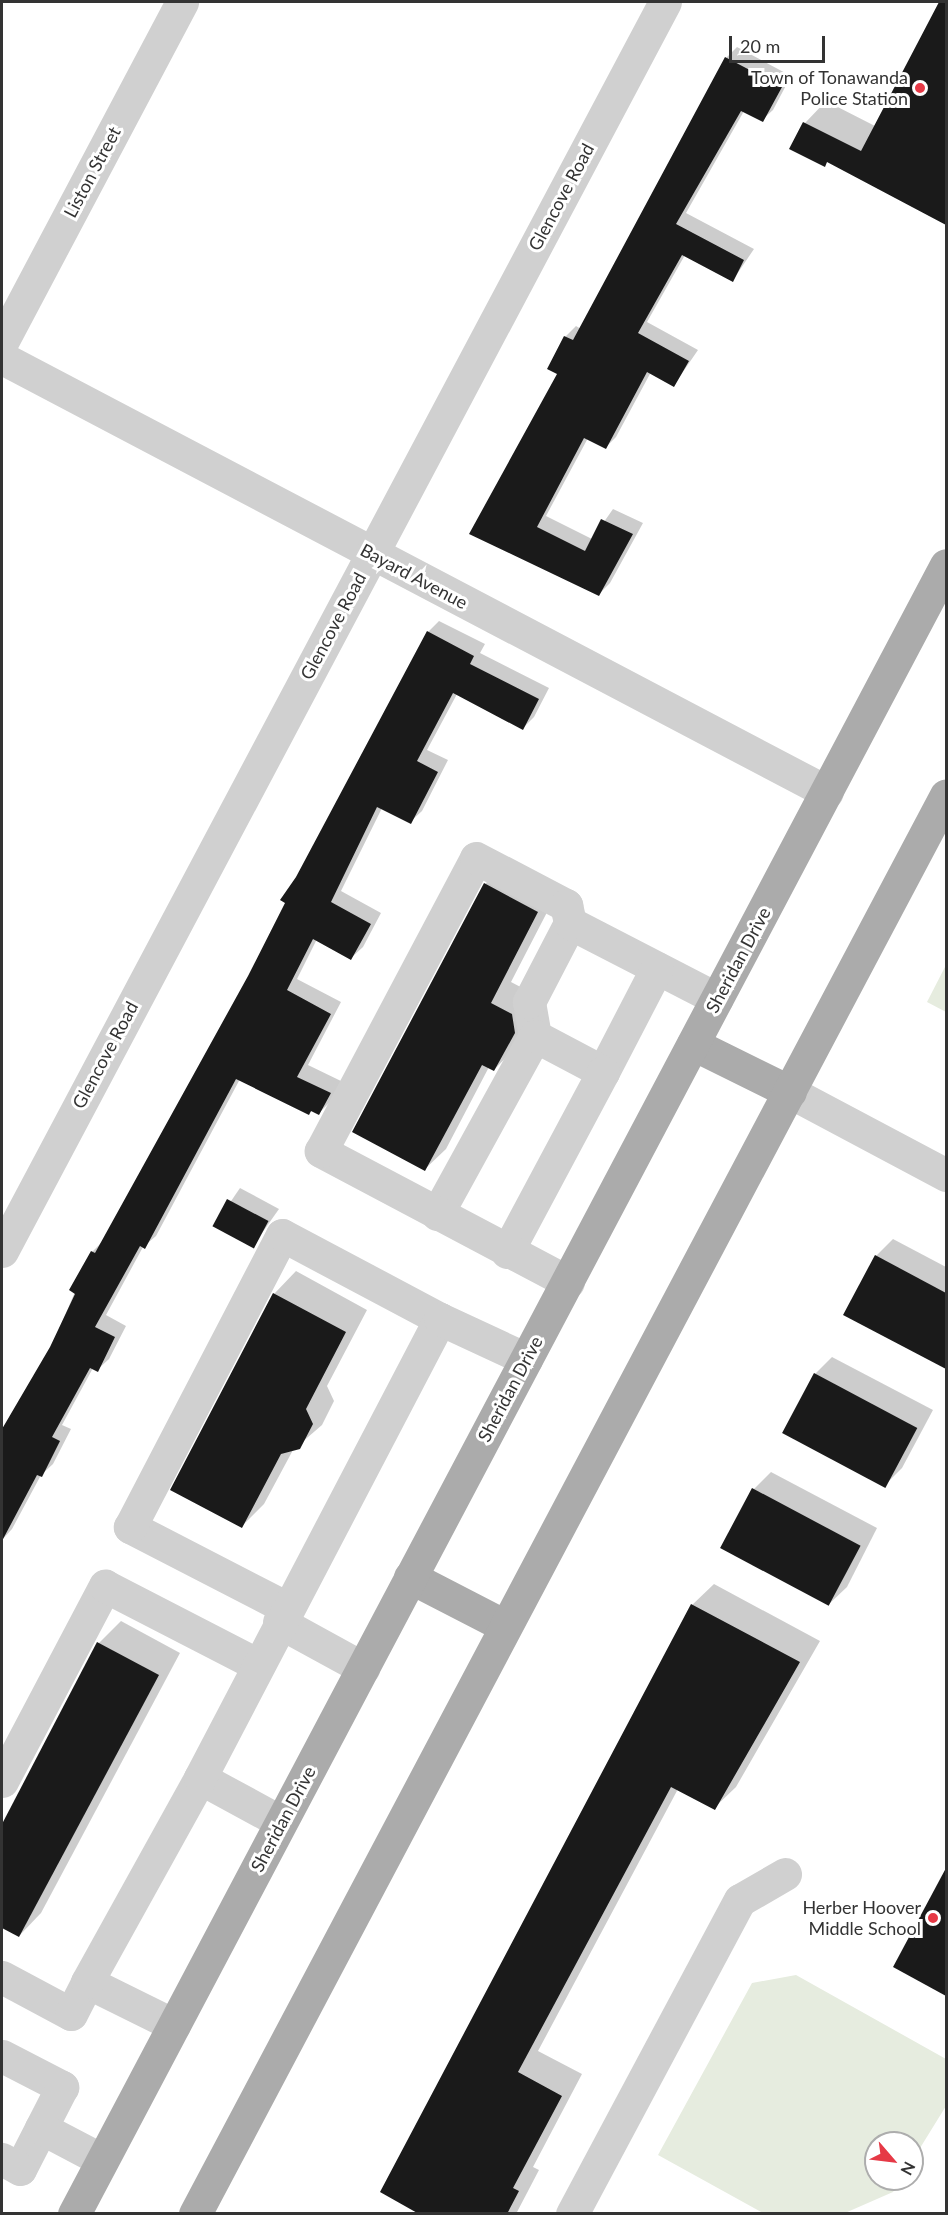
<!DOCTYPE html>
<html>
<head>
<meta charset="utf-8">
<style>
	body { margin:0 }
	#map { position:relative; width:948px; height:2215px; overflow:hidden; background:#fff; font-family:Lato,sans-serif }
	div>[style] { position:absolute }
	.green>* { inset:0; background:#e6ecdf }
	.shadow>* { inset:0; background:#0003 }
	.building>* { inset:0; background:#1a1a1a; transform-origin:0 0 }
	.minor>* { height:33px; margin:-16.5px; padding:0 16.5px; transform-origin:16.5px; border-radius:16.5px; background:#d0d0d0 }
	.major>* { height:33px; margin:-16.5px; padding:0 16.5px; transform-origin:16.5px; border-radius:16.5px; background:#ababab }
	.dots>* { width:16px; height:16px; translate:-50% -50%; box-sizing:border-box; border:3px solid #fff; border-radius:50% }
	span { translate:-50% -50%; white-space:nowrap; text-align:center; line-height:1.15; -webkit-text-stroke:6px #fff; paint-order:stroke }
	.poi-label { font-size:18px; color:#333 }
	.right { translate:-100% -50%; text-align:right }
	.street-label { font-size:18px; color:#333 }
	.frame { position:absolute; inset:0; border:3px solid #333; pointer-events:none }
	.north { position:absolute; left:864px; top:2131px; width:60px; height:60px; box-sizing:border-box; background:#fff; border:2px solid #adadad; border-radius:50%; rotate:118deg; font-size:16px; font-weight:700; line-height:24px; text-align:center; color:#333 }
	.north::after { content:''; display:block; margin:auto; width:21px; height:27px; background:#e63946; clip-path:polygon(50% 0,100% 100%,50% 72%,0 100%) }
	.scale { position:absolute; left:729px; top:36px; width:96px; height:27px; box-sizing:border-box; border:3px solid #333; border-top:0; padding-left:8px; font-size:18px; line-height:21px; white-space:nowrap; color:#333; -webkit-text-stroke:4px #fff; paint-order:stroke }
</style>
</head>
<body>
<div id="map">
	<div class="green">
		<i style="clip-path:polygon(946px 965px,946px 1012px,927px 1002px)"></i>
		<i style="clip-path:polygon(796px 1975px,946px 2059px,946px 2106px,912px 2161px,912px 2143px,876px 2143px,876px 2179px,901px 2179px,893px 2192px,845px 2213px,763px 2213px,658px 2155px,752px 1983px)"></i>
	</div>
	<div class="shadow">
		<i style="clip-path:polygon(940px 2px,946px 2px,946px 224px,828px 161px,824px 165px,791px 148px,805px 123px,826px 101px,875px 126px)"></i>
		<i style="clip-path:polygon(737px 47px,791px 76px,773px 110px,762px 120px,744px 111px,686px 213px,754px 249px,733px 280px,685px 255px,647px 322px,698px 350px,674px 385px,651px 372px,616px 437px,605px 448px,588px 438px,546px 516px,592px 539px,613px 509px,643px 523px,610px 583px,599px 594px,471px 533px,559px 374px,565px 337px,576px 326px,581px 329px,726px 58px)"></i>
		<i style="clip-path:polygon(439px 621px,485px 644px,480px 653px,549px 688px,534px 717px,523px 728px,457px 694px,427px 750px,448px 760px,422px 811px,410px 822px,382px 808px,341px 891px,381px 913px,363px 947px,351px 958px,317px 939px,297px 979px,341px 1002px,308px 1065px,341px 1081px,330px 1102px,319px 1113px,313px 1110px,309px 1113px,240px 1079px,156px 1236px,143px 1247px,106px 1315px,126px 1326px,109px 1359px,97px 1370px,93px 1368px,62px 1425px,71px 1429px,53px 1464px,41px 1475px,12px 1529px,2px 1540px,2px 1433px,51px 1348px,92px 1252px,103px 1241px,250px 976px,428px 632px)"></i>
		<i style="clip-path:polygon(506px 864px,558px 891px,511px 982px,532px 993px,514px 1049px,494px 1070px,489px 1067px,446px 1149px,425px 1169px,485px 884px)"></i>
		<i style="clip-path:polygon(240px 1188px,279px 1209px,252px 1247px,214px 1226px)"></i>
		<i style="clip-path:polygon(893px 1239px,946px 1267px,946px 1368px,845px 1314px,876px 1256px)"></i>
		<i style="clip-path:polygon(296px 1271px,367px 1310px,327px 1386px,334px 1401px,322px 1425px,293px 1450px,264px 1504px,242px 1526px,172px 1489px,274px 1294px)"></i>
		<i style="clip-path:polygon(832px 1357px,933px 1410px,902px 1468px,885px 1485px,815px 1374px)"></i>
		<i style="clip-path:polygon(771px 1472px,877px 1528px,847px 1587px,829px 1604px,754px 1489px)"></i>
		<i style="clip-path:polygon(714px 1584px,820px 1641px,736px 1787px,714px 1808px,678px 1789px,538px 2051px,582px 2074px,533px 2167px,539px 2170px,516px 2214px,423px 2214px,692px 1605px)"></i>
		<i style="clip-path:polygon(121px 1621px,180px 1653px,41px 1913px,19px 1936px,2px 1927px,2px 1827px,99px 1643px)"></i>
		<i style="clip-path:polygon(946px 1871px,946px 1995px,895px 1967px)"></i>
	</div>
	<div class="building">
		<i style="clip-path:polygon(939px 2px,946px 2px,946px 225px,827px 162px,825px 167px,789px 149px,803px 122px,861px 151px)"></i>
		<i style="clip-path:polygon(725px 57px,782px 87px,763px 122px,741px 111px,676px 224px,744px 260px,733px 282px,682px 255px,638px 333px,689px 361px,674px 387px,647px 372px,606px 449px,584px 438px,537px 527px,585px 551px,601px 519px,633px 534px,599px 596px,469px 534px,557px 374px,547px 369px,564px 336px,573px 340px)"></i>
		<i style="clip-path:polygon(427px 631px,474px 656px,470px 664px,539px 699px,523px 730px,453px 693px,417px 761px,438px 772px,411px 824px,377px 807px,331px 902px,371px 924px,351px 960px,313px 939px,287px 990px,331px 1014px,297px 1077px,331px 1093px,319px 1115px,311px 1111px,309px 1115px,236px 1079px,145px 1249px,140px 1246px,95px 1327px,115px 1337px,98px 1372px,90px 1368px,52px 1437px,60px 1441px,42px 1477px,37px 1475px,2px 1541px,2px 1429px,50px 1347px,75px 1294px,69px 1290px,91px 1251px,95px 1253px,248px 976px,285px 903px,280px 900px,296px 877px)"></i>
		<i style="clip-path:polygon(484px 883px,538px 912px,491px 1003px,512px 1014px,515px 1033px,494px 1071px,482px 1065px,425px 1171px,352px 1132px)"></i>
		<i style="left:227px;top:1199px;width:47px;height:31px;rotate:28deg"></i>
		<i style="clip-path:polygon(875px 1255px,946px 1293px,946px 1369px,843px 1315px)"></i>
		<i style="clip-path:polygon(273px 1293px,346px 1332px,306px 1409px,313px 1424px,300px 1449px,281px 1454px,242px 1528px,170px 1490px)"></i>
		<i style="left:814px;top:1373px;width:117px;height:68px;rotate:28deg"></i>
		<i style="left:752px;top:1488px;width:123px;height:68px;rotate:28deg"></i>
		<i style="clip-path:polygon(691px 1604px,800px 1662px,715px 1810px,671px 1787px,518px 2072px,562px 2096px,513px 2188px,519px 2191px,507px 2214px,419px 2214px,380px 2192px)"></i>
		<i style="clip-path:polygon(97px 1642px,159px 1675px,19px 1937px,2px 1928px,2px 1824px)"></i>
		<i style="clip-path:polygon(946px 1868px,946px 1996px,893px 1967px)"></i>
	</div>
	<div class="minor">
		<i style="left:2px;top:342px;width:385px;rotate:-62.1deg"></i>
		<i style="left:2px;top:358px;width:932px;rotate:27.75deg"></i>
		<i style="left:535px;top:1036px;width:35px;rotate:-100deg"></i>
		<i style="left:529px;top:1002px;width:89px;rotate:-62.6deg"></i>
		<i style="left:570px;top:923px;width:165px;rotate:27.3deg"></i>
		<i style="left:603px;top:1072px;width:117px;rotate:-62.6deg"></i>
		<i style="left:790px;top:1092px;width:177px;rotate:28deg"></i>
		<i style="left:437px;top:1214px;width:203px;rotate:-61.2deg"></i>
		<i style="left:535px;top:1036px;width:77px;rotate:27.9deg"></i>
		<i style="left:603px;top:1072px;width:204px;rotate:118.1deg"></i>
		<i style="left:2px;top:1251px;width:1414px;rotate:-62.04deg"></i>
		<i style="left:568px;top:1282px;width:280px;rotate:-152.1deg"></i>
		<i style="left:321px;top:1151px;width:331px;rotate:-62.1deg"></i>
		<i style="left:476px;top:858px;width:102px;rotate:27.6deg"></i>
		<i style="left:566px;top:905px;width:18px;rotate:77deg"></i>
		<i style="left:287px;top:1608px;width:177px;rotate:-152.7deg"></i>
		<i style="left:130px;top:1527px;width:329px;rotate:-62.5deg"></i>
		<i style="left:282px;top:1235px;width:179px;rotate:28deg"></i>
		<i style="left:279px;top:1622px;width:96px;rotate:28.7deg"></i>
		<i style="left:200px;top:1778px;width:92px;rotate:28.5deg"></i>
		<i style="left:2px;top:1781px;width:221px;rotate:-62.2deg"></i>
		<i style="left:105px;top:1586px;width:172px;rotate:27.3deg"></i>
		<i style="left:2px;top:1977px;width:78px;rotate:28.2deg"></i>
		<i style="left:71px;top:2014px;width:36px;rotate:-63deg"></i>
		<i style="left:174px;top:2025px;width:97px;rotate:-153.7deg"></i>
		<i style="left:87px;top:1982px;width:233px;rotate:-61deg"></i>
		<i style="left:200px;top:1778px;width:518px;rotate:-62.4deg"></i>
		<i style="left:440px;top:1319px;width:95px;rotate:24.9deg"></i>
		<i style="left:2px;top:2056px;width:68px;rotate:27.3deg"></i>
		<i style="left:62px;top:2087px;width:92px;rotate:117.1deg"></i>
		<i style="left:20px;top:2169px;width:21px;rotate:-151deg"></i>
		<i style="left:41px;top:2128px;width:69px;rotate:27.7deg"></i>
		<i style="left:572px;top:2214px;width:356px;rotate:-61.9deg"></i>
		<i style="left:740px;top:1900px;width:52px;rotate:-30deg"></i>
	</div>
	<div class="major">
		<i style="left:693px;top:1044px;width:108px;rotate:26.3deg"></i>
		<i style="left:410px;top:1577px;width:107px;rotate:27.3deg"></i>
		<i style="left:74px;top:2214px;width:1865px;rotate:-62.13deg"></i>
		<i style="left:195px;top:2214px;width:1605px;rotate:-62.11deg"></i>
	</div>
	<div class="dots">
		<i style="left:920px;top:88px;background:#e63946"></i>
		<i style="left:933px;top:1918px;background:#e63946"></i>
	</div>
	<div class="poi-label">
		<span class="right" style="left:908px;top:88px">Town of Tonawanda<br>Police Station</span>
		<span class="right" style="left:921px;top:1918px">Herber Hoover<br>Middle School</span>
	</div>
	<div class="street-label">
		<span style="left:92px;top:172px;rotate:-62deg">Liston Street</span>
		<span style="left:561px;top:197px;rotate:-62deg">Glencove Road</span>
		<span style="left:414px;top:576px;rotate:28deg">Bayard Avenue</span>
		<span style="left:333px;top:626px;rotate:-62deg">Glencove Road</span>
		<span style="left:738px;top:960px;rotate:-62deg">Sheridan Drive</span>
		<span style="left:105px;top:1055px;rotate:-62deg">Glencove Road</span>
		<span style="left:510px;top:1389px;rotate:-62deg">Sheridan Drive</span>
		<span style="left:283px;top:1819px;rotate:-62deg">Sheridan Drive</span>
	</div>
	<div class="frame"></div>
	<div class="north">N</div>
	<div class="scale">20 m</div>
</div>
</body>
</html>
